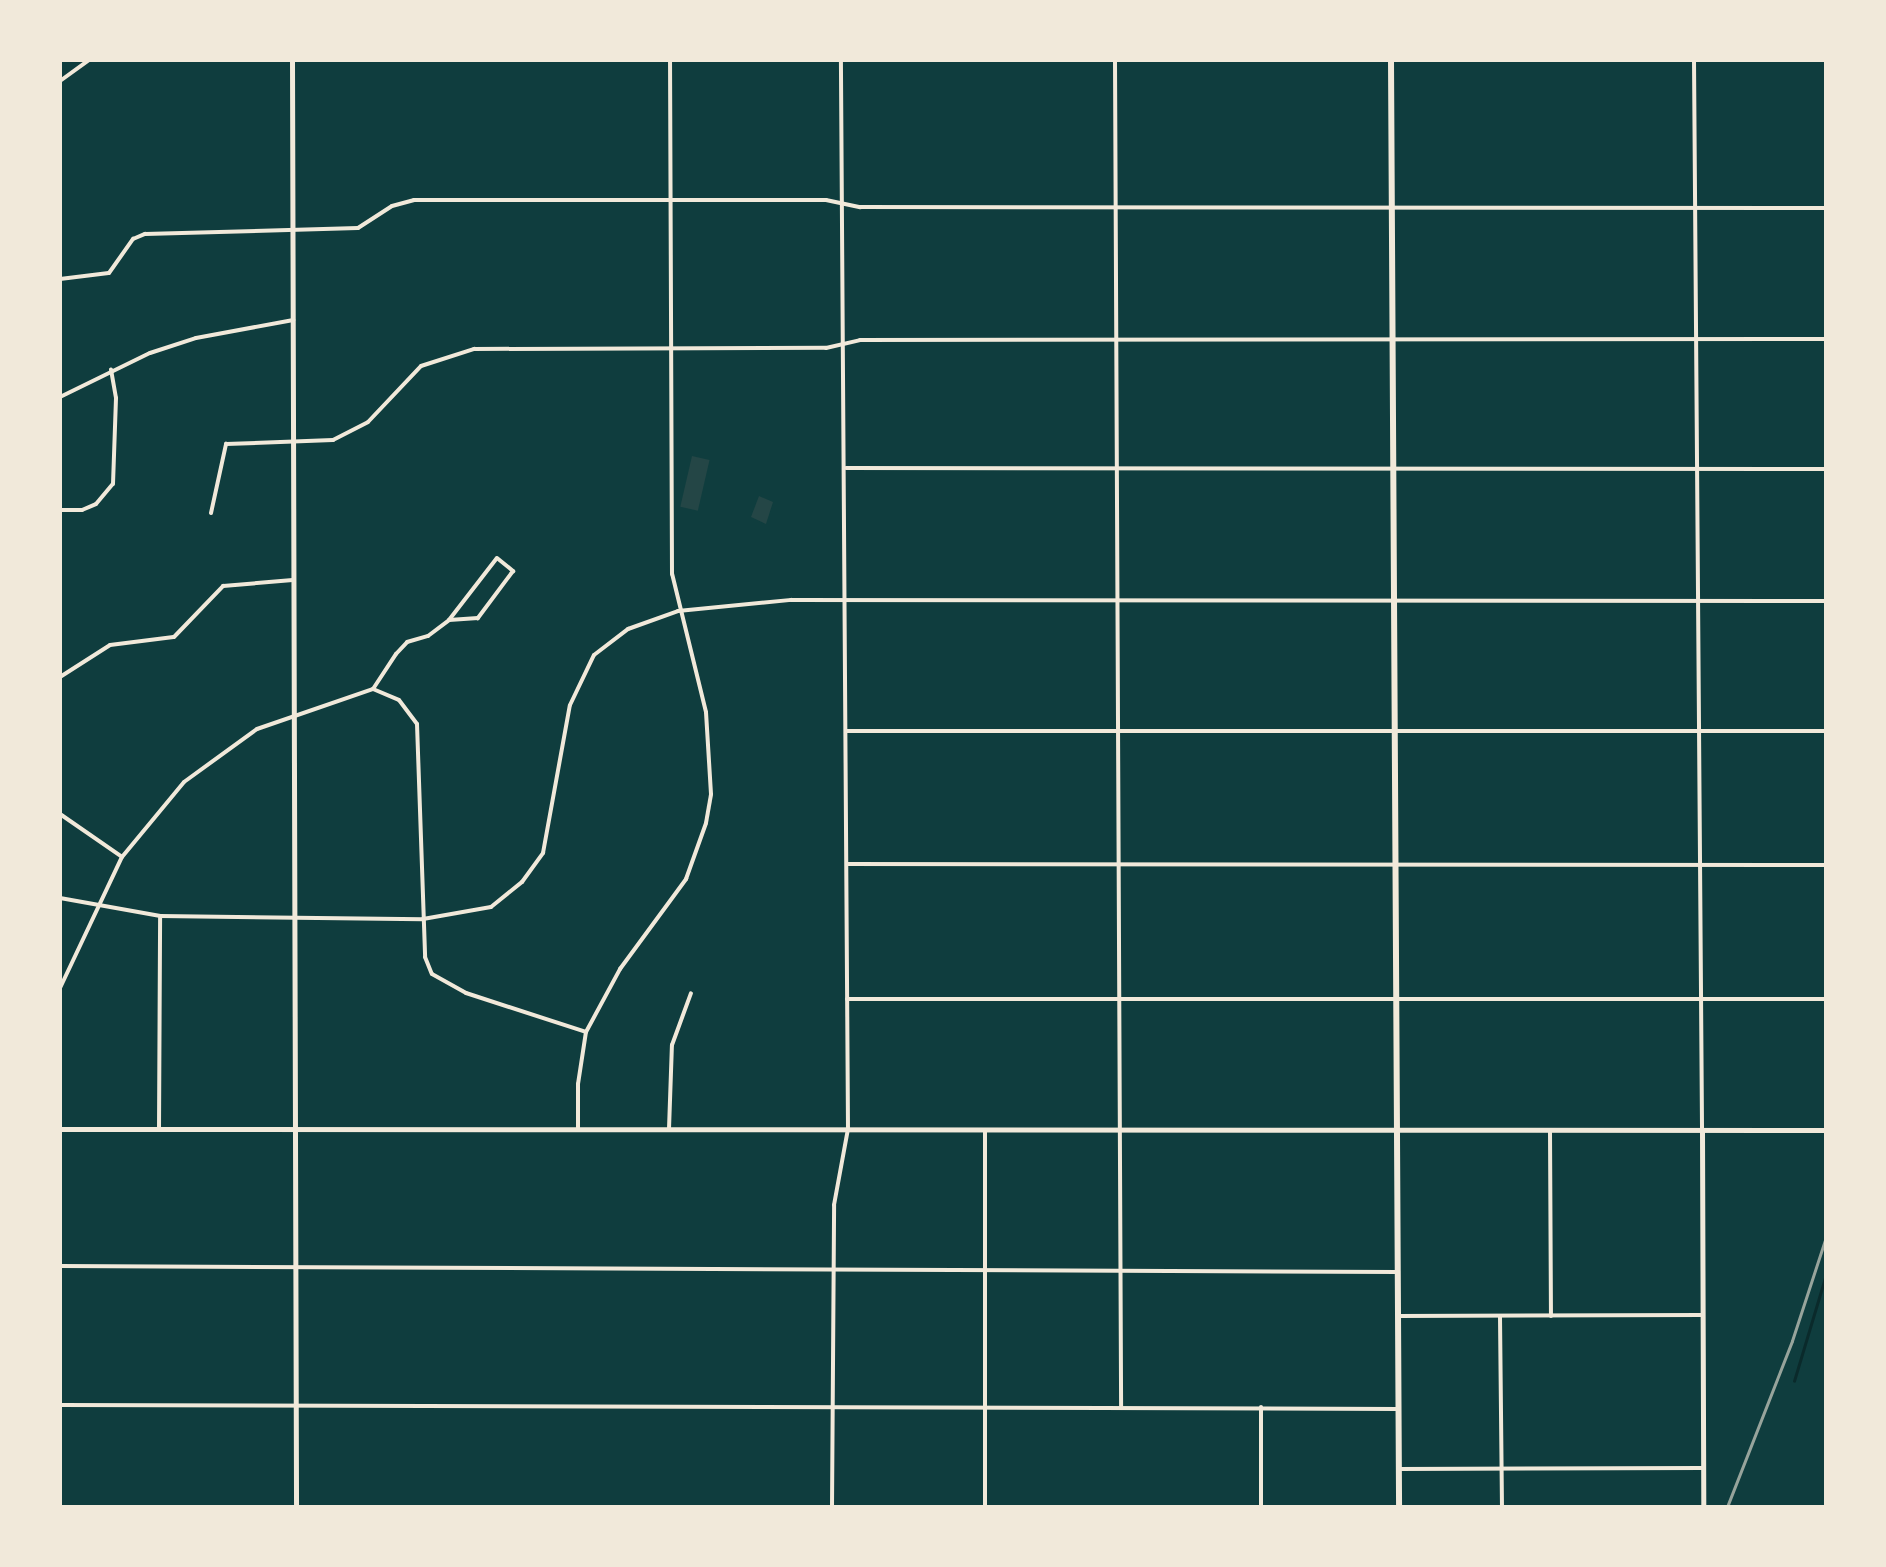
<!DOCTYPE html>
<html>
<head>
<meta charset="utf-8">
<style>
	body { margin:0 }
	#map { position:relative; width:1886px; height:1567px; overflow:hidden; background:#0f3d3e; font-family:Commissioner,sans-serif }
	div>[style] { position:absolute }
	.green>* { inset:0; background:#244646; transform-origin:0 0 }
	.stream>* { height:2.5px; margin:-1.25px; padding:0 1.25px; transform-origin:1.25px; border-radius:1.25px; background:#0a2a2b }
	.minor>* { height:4px; margin:-2px; padding:0 2px; transform-origin:2px; border-radius:2px; background:#f1e9da }
	.tertiary>* { height:5px; margin:-2.5px; padding:0 2.5px; transform-origin:2.5px; border-radius:2.5px; background:#f1e9da }
	.primary>* { height:6px; margin:-3px; padding:0 3px; transform-origin:3px; border-radius:3px; background:#f1e9da }
	.rail>* { height:2.5px; margin:-1.25px; padding:0 1.25px; transform-origin:1.25px; border-radius:1.25px; background:#97a49c }
	span { translate:-50% -50%; white-space:nowrap; text-align:center; line-height:1.15; -webkit-text-stroke:10px #f1e9da; paint-order:stroke }
	.frame { position:absolute; inset:0; border:62px solid #f1e9da; pointer-events:none }
</style>
</head>
<body>
<div id="map">
	<div class="green">
		<i style="left:692px;top:456px;width:18px;height:52px;rotate:13deg"></i>
		<i style="clip-path:polygon(759px 496px,773px 502px,766px 524px,751px 517px)"></i>
	</div>
	<div class="stream">
		<i style="left:1794px;top:1381px;width:112px;rotate:-73.3deg"></i>
	</div>
	<div class="minor">
		<i style="left:1115px;top:60px;width:1346px;rotate:89.74deg"></i>
		<i style="left:1694px;top:60px;width:1071px;rotate:89.57deg"></i>
		<i style="left:60px;top:81px;width:36px;rotate:-36deg"></i>
		<i style="left:60px;top:279px;width:49px;rotate:-7deg"></i>
		<i style="left:109px;top:273px;width:42px;rotate:-54.8deg"></i>
		<i style="left:133px;top:239px;width:13px;rotate:-23deg"></i>
		<i style="left:145px;top:234px;width:213px;rotate:-1.6deg"></i>
		<i style="left:358px;top:228px;width:40px;rotate:-32.9deg"></i>
		<i style="left:392px;top:206px;width:23px;rotate:-15deg"></i>
		<i style="left:414px;top:200px;width:412px"></i>
		<i style="left:826px;top:200px;width:35px;rotate:12deg"></i>
		<i style="left:860px;top:207px;width:966px;rotate:0.06deg"></i>
		<i style="left:60px;top:397px;width:100px;rotate:-26.1deg"></i>
		<i style="left:150px;top:353px;width:48px;rotate:-18.1deg"></i>
		<i style="left:196px;top:338px;width:99px;rotate:-10.5deg"></i>
		<i style="left:846px;top:468px;width:980px;rotate:0.06deg"></i>
		<i style="left:60px;top:510px;width:22px"></i>
		<i style="left:82px;top:510px;width:15px;rotate:-23deg"></i>
		<i style="left:96px;top:504px;width:26px;rotate:-50deg"></i>
		<i style="left:113px;top:484px;width:86px;rotate:-88deg"></i>
		<i style="left:116px;top:398px;width:29px;rotate:-100deg"></i>
		<i style="left:211px;top:513px;width:71px;rotate:-77.7deg"></i>
		<i style="left:226px;top:444px;width:107px;rotate:-2.1deg"></i>
		<i style="left:333px;top:440px;width:39px;rotate:-27deg"></i>
		<i style="left:368px;top:422px;width:77px;rotate:-46.6deg"></i>
		<i style="left:421px;top:366px;width:56px;rotate:-17.8deg"></i>
		<i style="left:474px;top:349px;width:352px;rotate:-0.2deg"></i>
		<i style="left:826px;top:348px;width:35px;rotate:-13deg"></i>
		<i style="left:860px;top:340px;width:966px;rotate:-0.06deg"></i>
		<i style="left:60px;top:677px;width:59px;rotate:-32.6deg"></i>
		<i style="left:110px;top:645px;width:64px;rotate:-7.1deg"></i>
		<i style="left:174px;top:637px;width:71px;rotate:-46.1deg"></i>
		<i style="left:223px;top:586px;width:70px;rotate:-4.9deg"></i>
		<i style="left:373px;top:689px;width:42px;rotate:-56.7deg"></i>
		<i style="left:396px;top:654px;width:16px;rotate:-47deg"></i>
		<i style="left:407px;top:642px;width:22px;rotate:-16deg"></i>
		<i style="left:428px;top:636px;width:26px;rotate:-37deg"></i>
		<i style="left:449px;top:620px;width:78px;rotate:-52.3deg"></i>
		<i style="left:497px;top:558px;width:21px;rotate:39deg"></i>
		<i style="left:513px;top:571px;width:59px;rotate:126.7deg"></i>
		<i style="left:478px;top:618px;width:29px;rotate:176deg"></i>
		<i style="left:846px;top:731px;width:980px"></i>
		<i style="left:60px;top:814px;width:75px;rotate:34.7deg"></i>
		<i style="left:847px;top:864px;width:979px;rotate:0.06deg"></i>
		<i style="left:60px;top:898px;width:102px;rotate:10.2deg"></i>
		<i style="left:160px;top:916px;width:263px;rotate:0.7deg"></i>
		<i style="left:423px;top:919px;width:69px;rotate:-10deg"></i>
		<i style="left:491px;top:907px;width:40px;rotate:-39deg"></i>
		<i style="left:522px;top:882px;width:36px;rotate:-54deg"></i>
		<i style="left:543px;top:853px;width:150px;rotate:-79.7deg"></i>
		<i style="left:570px;top:705px;width:55px;rotate:-64.4deg"></i>
		<i style="left:594px;top:655px;width:43px;rotate:-37.4deg"></i>
		<i style="left:628px;top:629px;width:53px;rotate:-19.8deg"></i>
		<i style="left:678px;top:611px;width:114px;rotate:-5.6deg"></i>
		<i style="left:791px;top:600px;width:1035px;rotate:0.06deg"></i>
		<i style="left:60px;top:988px;width:145px;rotate:-64.7deg"></i>
		<i style="left:122px;top:857px;width:97px;rotate:-50.4deg"></i>
		<i style="left:184px;top:782px;width:90px;rotate:-36deg"></i>
		<i style="left:257px;top:729px;width:123px;rotate:-19deg"></i>
		<i style="left:373px;top:689px;width:28px;rotate:23deg"></i>
		<i style="left:399px;top:700px;width:30px;rotate:53deg"></i>
		<i style="left:417px;top:724px;width:233px;rotate:88deg"></i>
		<i style="left:425px;top:957px;width:18px;rotate:68deg"></i>
		<i style="left:432px;top:974px;width:39px;rotate:29deg"></i>
		<i style="left:466px;top:993px;width:126px;rotate:18deg"></i>
		<i style="left:847px;top:999px;width:979px"></i>
		<i style="left:578px;top:1128px;width:44px;rotate:-90deg"></i>
		<i style="left:578px;top:1084px;width:53px;rotate:-81.3deg"></i>
		<i style="left:586px;top:1032px;width:72px;rotate:-61.6deg"></i>
		<i style="left:620px;top:969px;width:112px;rotate:-53.7deg"></i>
		<i style="left:686px;top:879px;width:59px;rotate:-70.3deg"></i>
		<i style="left:706px;top:823px;width:29px;rotate:-80deg"></i>
		<i style="left:711px;top:794px;width:82px;rotate:-93.5deg"></i>
		<i style="left:706px;top:712px;width:142px;rotate:-103.8deg"></i>
		<i style="left:672px;top:574px;width:514px;rotate:-90.22deg"></i>
		<i style="left:159px;top:1129px;width:211px;rotate:-89.7deg"></i>
		<i style="left:669px;top:1129px;width:84px;rotate:-88deg"></i>
		<i style="left:672px;top:1045px;width:55px;rotate:-69.9deg"></i>
		<i style="left:1550px;top:1131px;width:185px;rotate:89.7deg"></i>
		<i style="left:985px;top:1132px;width:375px;rotate:90deg"></i>
		<i style="left:60px;top:1266px;width:1338px;rotate:0.26deg"></i>
		<i style="left:1398px;top:1316px;width:304px;rotate:-0.2deg"></i>
		<i style="left:1500px;top:1317px;width:190px;rotate:89.4deg"></i>
		<i style="left:60px;top:1405px;width:1339px;rotate:0.17deg"></i>
		<i style="left:1399px;top:1469px;width:304px;rotate:-0.2deg"></i>
		<i style="left:832px;top:1507px;width:302px;rotate:-89.6deg"></i>
		<i style="left:834px;top:1205px;width:77px;rotate:-79.6deg"></i>
		<i style="left:848px;top:1129px;width:1069px;rotate:-90.38deg"></i>
		<i style="left:1261px;top:1507px;width:100px;rotate:-90deg"></i>
	</div>
	<div class="tertiary">
		<i style="left:292px;top:60px;width:1447px;rotate:89.84deg"></i>
		<i style="left:60px;top:1129px;width:1766px;rotate:0.03deg"></i>
		<i style="left:1702px;top:1131px;width:376px;rotate:89.8deg"></i>
	</div>
	<div class="primary">
		<i style="left:1391px;top:60px;width:1447px;rotate:89.68deg"></i>
	</div>
	<div class="rail">
		<i style="left:1727px;top:1507px;width:178px;rotate:-68.6deg"></i>
		<i style="left:1792px;top:1341px;width:109px;rotate:-71.9deg"></i>
	</div>
	<div class="frame"></div>
</div>
</body>
</html>
